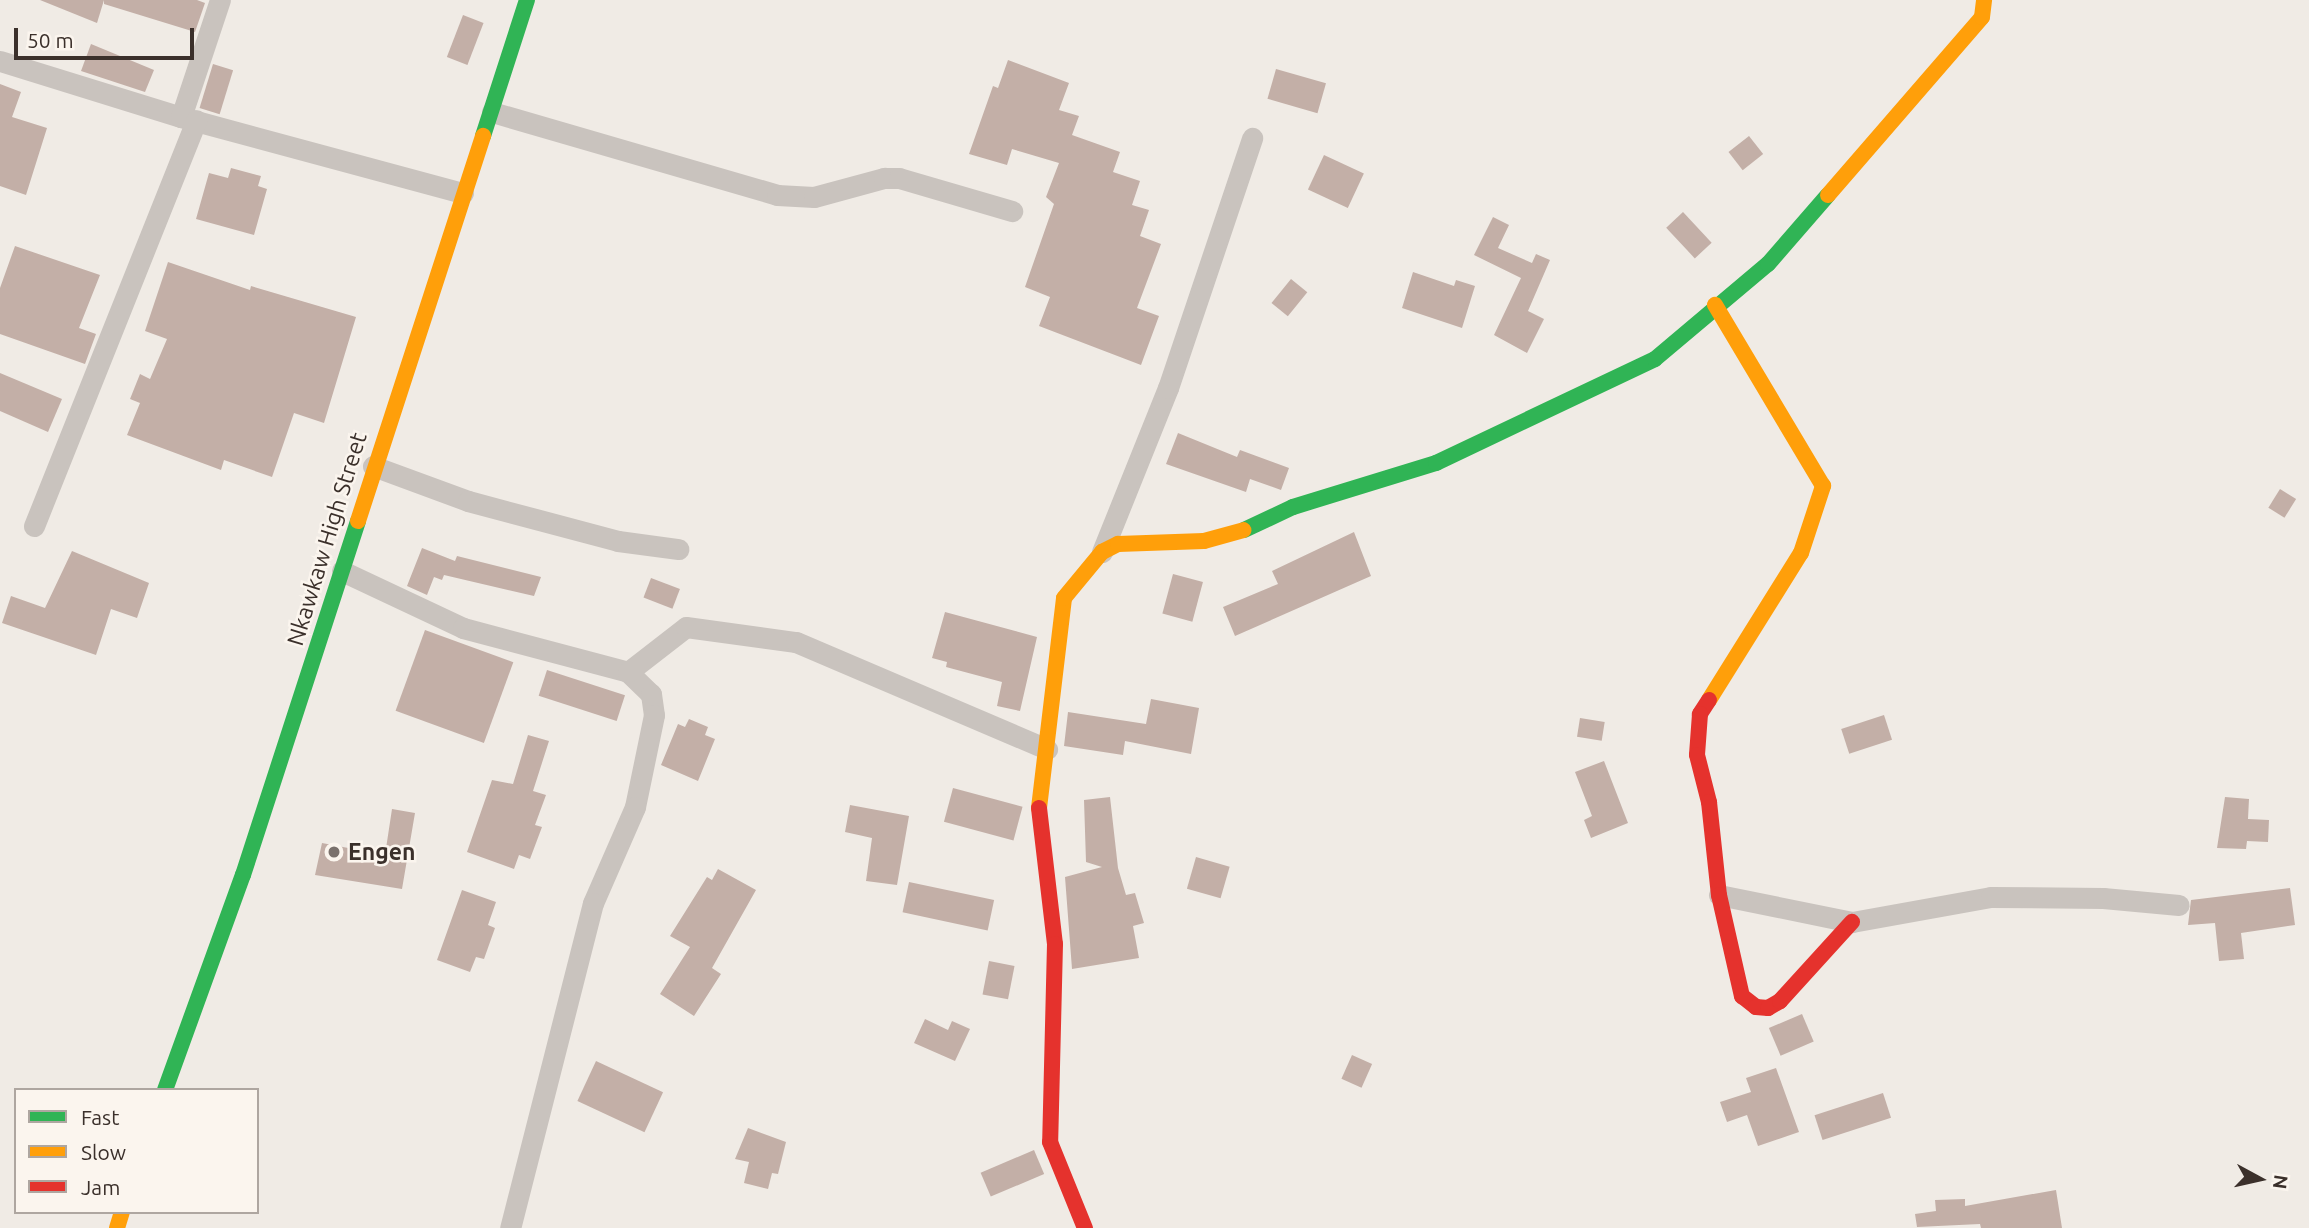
<!DOCTYPE html>
<html>
<head>
<meta charset="utf-8">
<style>
	body { margin:0 }
	#map { position:relative; width:2309px; height:1228px; overflow:hidden; background:#f0ebe5; font-family:Ubuntu,sans-serif }
	div>[style] { position:absolute }
	.building>* { inset:0; background:#c3afa7; transform-origin:0 0 }
	.street>* { height:21px; margin:-10.5px; padding:0 10.5px; transform-origin:10.5px; border-radius:10.5px; background:#c9c3be }
	.fast>* { height:16px; margin:-8px; padding:0 8px; transform-origin:8px; border-radius:8px; background:#30b455 }
	.slow>* { height:16px; margin:-8px; padding:0 8px; transform-origin:8px; border-radius:8px; background:#ff9f0a }
	.jam>* { height:16px; margin:-8px; padding:0 8px; transform-origin:8px; border-radius:8px; background:#e5322d }
	.dots>* { width:19px; height:19px; translate:-50% -50%; box-sizing:border-box; border:4px solid #fbf5ee; border-radius:50% }
	span { translate:-50% -50%; white-space:nowrap; text-align:center; line-height:1.15; -webkit-text-stroke:5px #fbf5ee; paint-order:stroke }
	.street-label { font-size:23px; color:#3b302b }
	.poi-label { font-size:23px; color:#3b302b; font-weight:700 }
	.left { translate:0 -50%; text-align:left }
	.legend { position:absolute; left:14px; top:1088px; width:245px; height:126px; box-sizing:border-box; background:#fbf5ee; border:2px solid #aea6a0; margin:0; padding:9px 12px; list-style:none; font-size:21px; color:#3b302b }
	.legend li { display:flex; align-items:center; gap:14px; height:35px }
	.legend b { width:35px; border:2px solid #aea6a0 }
	.north { position:absolute; left:2225px; top:1144px; width:70px; height:70px; -webkit-text-stroke:5px #fbf5ee; paint-order:stroke; rotate:98deg; font-size:19px; font-weight:700; line-height:28px; text-align:center; color:#3b302b }
	.north::after { content:''; display:block; margin:auto; width:24px; height:32px; background:#3b302b; clip-path:polygon(50% 0,100% 100%,50% 72%,0 100%) }
	.scale { position:absolute; left:14px; top:28px; width:180px; height:32px; box-sizing:border-box; border:4px solid #3b302b; border-top:0; padding-left:9px; font-size:21px; line-height:24px; white-space:nowrap; color:#3b302b; -webkit-text-stroke:5px #fbf5ee; paint-order:stroke }
</style>
</head>
<body>
<div id="map">
	<div class="building">
		<i style="clip-path:polygon(40px 0,104px 0,97px 23px)"></i>
		<i style="clip-path:polygon(104px 0,197px 0,205px 3px,195px 32px,104px 4px)"></i>
		<i style="left:463px;top:15px;width:22px;height:45px;rotate:21deg"></i>
		<i style="clip-path:polygon(91px 44px,154px 70px,145px 92px,81px 71px)"></i>
		<i style="clip-path:polygon(1008px 60px,1069px 83px,1059px 110px,1079px 116px,1072px 135px,1120px 152px,1113px 172px,1140px 181px,1132px 205px,1149px 210px,1140px 236px,1161px 244px,1137px 308px,1159px 316px,1141px 365px,1039px 326px,1050px 297px,1025px 287px,1054px 204px,1046px 197px,1059px 163px,1012px 149px,1007px 165px,969px 154px,993px 86px,998px 88px)"></i>
		<i style="left:213px;top:64px;width:21px;height:46px;rotate:17deg"></i>
		<i style="left:1276px;top:69px;width:52px;height:31px;rotate:16deg"></i>
		<i style="clip-path:polygon(0 84px,21px 92px,12px 117px,47px 128px,26px 195px,0 186px)"></i>
		<i style="left:1749px;top:136px;width:23px;height:26px;rotate:52deg"></i>
		<i style="left:1324px;top:155px;width:44px;height:38px;rotate:25deg"></i>
		<i style="clip-path:polygon(231px 168px,261px 176px,258px 186px,267px 189px,254px 235px,196px 219px,209px 173px,228px 178px)"></i>
		<i style="left:1683px;top:212px;width:42px;height:23px;rotate:47deg"></i>
		<i style="clip-path:polygon(1493px 217px,1509px 225px,1498px 248px,1532px 263px,1536px 254px,1550px 260px,1528px 311px,1544px 319px,1527px 353px,1494px 335px,1521px 278px,1474px 255px)"></i>
		<i style="clip-path:polygon(15px 246px,100px 275px,79px 328px,96px 334px,85px 364px,0 334px,0 288px)"></i>
		<i style="clip-path:polygon(168px 262px,250px 290px,251px 286px,356px 317px,324px 423px,294px 413px,272px 477px,224px 460px,221px 470px,127px 435px,140px 403px,130px 399px,140px 374px,150px 379px,167px 339px,145px 331px)"></i>
		<i style="clip-path:polygon(1413px 272px,1454px 286px,1456px 280px,1475px 286px,1462px 328px,1402px 308px)"></i>
		<i style="left:1291px;top:279px;width:21px;height:31px;rotate:39deg"></i>
		<i style="clip-path:polygon(0 373px,62px 399px,48px 432px,0 411px)"></i>
		<i style="clip-path:polygon(1178px 433px,1237px 457px,1240px 450px,1289px 468px,1281px 490px,1250px 479px,1246px 492px,1166px 464px)"></i>
		<i style="left:2280px;top:489px;width:19px;height:22px;rotate:32deg"></i>
		<i style="clip-path:polygon(1354px 532px,1371px 576px,1235px 636px,1223px 607px,1278px 584px,1272px 571px)"></i>
		<i style="clip-path:polygon(422px 548px,455px 561px,457px 556px,541px 577px,534px 596px,444px 575px,442px 580px,434px 577px,427px 595px,407px 586px)"></i>
		<i style="clip-path:polygon(72px 551px,149px 583px,137px 618px,111px 609px,96px 655px,2px 623px,11px 596px,45px 608px)"></i>
		<i style="left:1173px;top:574px;width:31px;height:41px;rotate:15deg"></i>
		<i style="left:651px;top:578px;width:31px;height:21px;rotate:21deg"></i>
		<i style="clip-path:polygon(945px 612px,1037px 637px,1020px 711px,997px 706px,1002px 682px,946px 667px,947px 662px,932px 658px)"></i>
		<i style="left:425px;top:630px;width:94px;height:86px;rotate:20deg"></i>
		<i style="left:547px;top:670px;width:82px;height:27px;rotate:18deg"></i>
		<i style="clip-path:polygon(1151px 699px,1199px 708px,1191px 754px,1125px 741px,1123px 755px,1064px 746px,1068px 712px,1146px 724px)"></i>
		<i style="left:1884px;top:715px;width:26px;height:45px;rotate:72deg"></i>
		<i style="left:1580px;top:718px;width:25px;height:19px;rotate:9deg"></i>
		<i style="clip-path:polygon(689px 719px,708px 727px,705px 735px,715px 739px,698px 781px,661px 765px,678px 724px,685px 727px)"></i>
		<i style="clip-path:polygon(528px 735px,549px 741px,533px 791px,546px 795px,535px 825px,542px 827px,530px 859px,519px 855px,514px 869px,467px 852px,492px 780px,513px 784px)"></i>
		<i style="clip-path:polygon(1604px 761px,1628px 823px,1591px 838px,1584px 820px,1592px 816px,1575px 772px)"></i>
		<i style="left:953px;top:788px;width:72px;height:35px;rotate:15deg"></i>
		<i style="clip-path:polygon(1110px 797px,1118px 868px,1126px 895px,1135px 893px,1144px 923px,1133px 926px,1139px 958px,1072px 969px,1065px 877px,1102px 867px,1086px 862px,1084px 800px)"></i>
		<i style="clip-path:polygon(2225px 797px,2249px 799px,2248px 819px,2269px 820px,2268px 842px,2247px 841px,2246px 849px,2217px 848px)"></i>
		<i style="clip-path:polygon(850px 805px,909px 816px,897px 885px,866px 881px,872px 838px,845px 832px)"></i>
		<i style="clip-path:polygon(392px 809px,415px 813px,402px 889px,315px 875px,322px 843px,385px 855px)"></i>
		<i style="left:1196px;top:857px;width:35px;height:33px;rotate:16deg"></i>
		<i style="clip-path:polygon(718px 869px,756px 890px,712px 968px,721px 974px,694px 1016px,660px 994px,690px 947px,670px 936px,707px 877px,712px 880px)"></i>
		<i style="left:909px;top:882px;width:87px;height:31px;rotate:12deg"></i>
		<i style="clip-path:polygon(2290px 888px,2295px 925px,2241px 933px,2244px 959px,2219px 961px,2215px 923px,2188px 925px,2191px 900px)"></i>
		<i style="clip-path:polygon(462px 890px,496px 902px,488px 925px,495px 928px,484px 959px,476px 957px,470px 972px,437px 960px)"></i>
		<i style="left:989px;top:961px;width:26px;height:34px;rotate:11deg"></i>
		<i style="left:1802px;top:1014px;width:30px;height:36px;rotate:67deg"></i>
		<i style="clip-path:polygon(925px 1019px,948px 1030px,952px 1021px,970px 1029px,955px 1061px,914px 1043px)"></i>
		<i style="left:1352px;top:1055px;width:22px;height:26px;rotate:24deg"></i>
		<i style="left:596px;top:1061px;width:74px;height:44px;rotate:25deg"></i>
		<i style="clip-path:polygon(1776px 1068px,1799px 1132px,1758px 1146px,1747px 1115px,1727px 1122px,1720px 1102px,1751px 1092px,1746px 1078px)"></i>
		<i style="left:1883px;top:1093px;width:26px;height:72px;rotate:72deg"></i>
		<i style="clip-path:polygon(748px 1128px,786px 1142px,778px 1174px,772px 1173px,768px 1189px,744px 1183px,749px 1162px,735px 1159px)"></i>
		<i style="left:1034px;top:1150px;width:26px;height:58px;rotate:67deg"></i>
		<i style="clip-path:polygon(2056px 1190px,2062px 1228px,1981px 1228px,1980px 1224px,1917px 1227px,1915px 1214px,1936px 1211px,1935px 1200px,1965px 1199px,1965px 1206px)"></i>
	</div>
	<div class="street">
		<i style="left:0;top:61px;width:189px;rotate:17.2deg"></i>
		<i style="left:181px;top:117px;width:292px;rotate:15.1deg"></i>
		<i style="left:492px;top:112px;width:297px;rotate:16.2deg"></i>
		<i style="left:777px;top:195px;width:37px;rotate:3deg"></i>
		<i style="left:814px;top:197px;width:73px;rotate:-15.2deg"></i>
		<i style="left:884px;top:178px;width:15px"></i>
		<i style="left:899px;top:178px;width:118px;rotate:16.3deg"></i>
		<i style="left:181px;top:117px;width:123px;rotate:-71.6deg"></i>
		<i style="left:373px;top:466px;width:101px;rotate:20.2deg"></i>
		<i style="left:468px;top:501px;width:155px;rotate:14.9deg"></i>
		<i style="left:618px;top:541px;width:61px;rotate:7.6deg"></i>
		<i style="left:34px;top:526px;width:437px;rotate:-68.2deg"></i>
		<i style="left:1102px;top:552px;width:177px;rotate:-68.1deg"></i>
		<i style="left:1168px;top:388px;width:264px;rotate:-71.4deg"></i>
		<i style="left:342px;top:571px;width:134px;rotate:25.2deg"></i>
		<i style="left:463px;top:628px;width:171px;rotate:14.9deg"></i>
		<i style="left:628px;top:672px;width:32px;rotate:44deg"></i>
		<i style="left:651px;top:694px;width:21px;rotate:82deg"></i>
		<i style="left:654px;top:715px;width:94px;rotate:101.7deg"></i>
		<i style="left:635px;top:807px;width:105px;rotate:113.6deg"></i>
		<i style="left:593px;top:903px;width:335px;rotate:104.3deg"></i>
		<i style="left:628px;top:672px;width:73px;rotate:-37.8deg"></i>
		<i style="left:686px;top:627px;width:111px;rotate:7.8deg"></i>
		<i style="left:796px;top:642px;width:273px;rotate:23.1deg"></i>
		<i style="left:1719px;top:895px;width:136px;rotate:11.5deg"></i>
		<i style="left:1852px;top:922px;width:141px;rotate:-10.2deg"></i>
		<i style="left:1991px;top:897px;width:112px;rotate:0.5deg"></i>
		<i style="left:2103px;top:898px;width:76px;rotate:5.3deg"></i>
	</div>
	<div class="fast">
		<i style="left:483px;top:136px;width:143px;rotate:-72.1deg"></i>
		<i style="left:1244px;top:530px;width:54px;rotate:-25.1deg"></i>
		<i style="left:1293px;top:507px;width:150px;rotate:-17.1deg"></i>
		<i style="left:1436px;top:463px;width:242px;rotate:-25.4deg"></i>
		<i style="left:1655px;top:359px;width:148px;rotate:-40.1deg"></i>
		<i style="left:1768px;top:264px;width:91px;rotate:-49deg"></i>
		<i style="left:165px;top:1090px;width:229px;rotate:-70.1deg"></i>
		<i style="left:243px;top:875px;width:372px;rotate:-72deg"></i>
	</div>
	<div class="slow">
		<i style="left:1828px;top:195px;width:235px;rotate:-49.1deg"></i>
		<i style="left:1982px;top:17px;width:17px;rotate:-83deg"></i>
		<i style="left:358px;top:521px;width:405px;rotate:-72deg"></i>
		<i style="left:1709px;top:700px;width:173px;rotate:-58deg"></i>
		<i style="left:1801px;top:553px;width:71px;rotate:-71.8deg"></i>
		<i style="left:1823px;top:486px;width:211px;rotate:-120.8deg"></i>
		<i style="left:1039px;top:808px;width:211px;rotate:-83.2deg"></i>
		<i style="left:1064px;top:598px;width:60px;rotate:-50.4deg"></i>
		<i style="left:1102px;top:552px;width:18px;rotate:-27deg"></i>
		<i style="left:1118px;top:544px;width:86px;rotate:-2deg"></i>
		<i style="left:1204px;top:541px;width:41px;rotate:-15.4deg"></i>
		<i style="left:117px;top:1228px;width:17px;rotate:-73deg"></i>
	</div>
	<div class="jam">
		<i style="left:1709px;top:700px;width:17px;rotate:123deg"></i>
		<i style="left:1700px;top:714px;width:41px;rotate:94.2deg"></i>
		<i style="left:1697px;top:755px;width:49px;rotate:75.7deg"></i>
		<i style="left:1709px;top:802px;width:94px;rotate:83.9deg"></i>
		<i style="left:1719px;top:895px;width:104px;rotate:77.2deg"></i>
		<i style="left:1742px;top:996px;width:18px;rotate:38deg"></i>
		<i style="left:1756px;top:1007px;width:12px;rotate:5deg"></i>
		<i style="left:1768px;top:1008px;width:14px;rotate:-30deg"></i>
		<i style="left:1780px;top:1001px;width:107px;rotate:-47.7deg"></i>
		<i style="left:1039px;top:808px;width:137px;rotate:83.3deg"></i>
		<i style="left:1055px;top:944px;width:198px;rotate:91.4deg"></i>
		<i style="left:1050px;top:1142px;width:93px;rotate:67.9deg"></i>
	</div>
	<div class="dots">
		<i style="left:334px;top:852px;background:#7a716c"></i>
	</div>
	<div class="street-label">
		<span style="left:327px;top:539px;rotate:-73deg">Nkawkaw High Street</span>
	</div>
	<div class="poi-label">
		<span class="left" style="left:348px;top:852px">Engen</span>
	</div>
	<ul class="legend">
	<li><b style="height:9px;background:#30b455"></b>Fast</li>
	<li><b style="height:9px;background:#ff9f0a"></b>Slow</li>
	<li><b style="height:9px;background:#e5322d"></b>Jam</li>
	</ul>
	<div class="north">N</div>
	<div class="scale">50 m</div>
</div>
</body>
</html>
